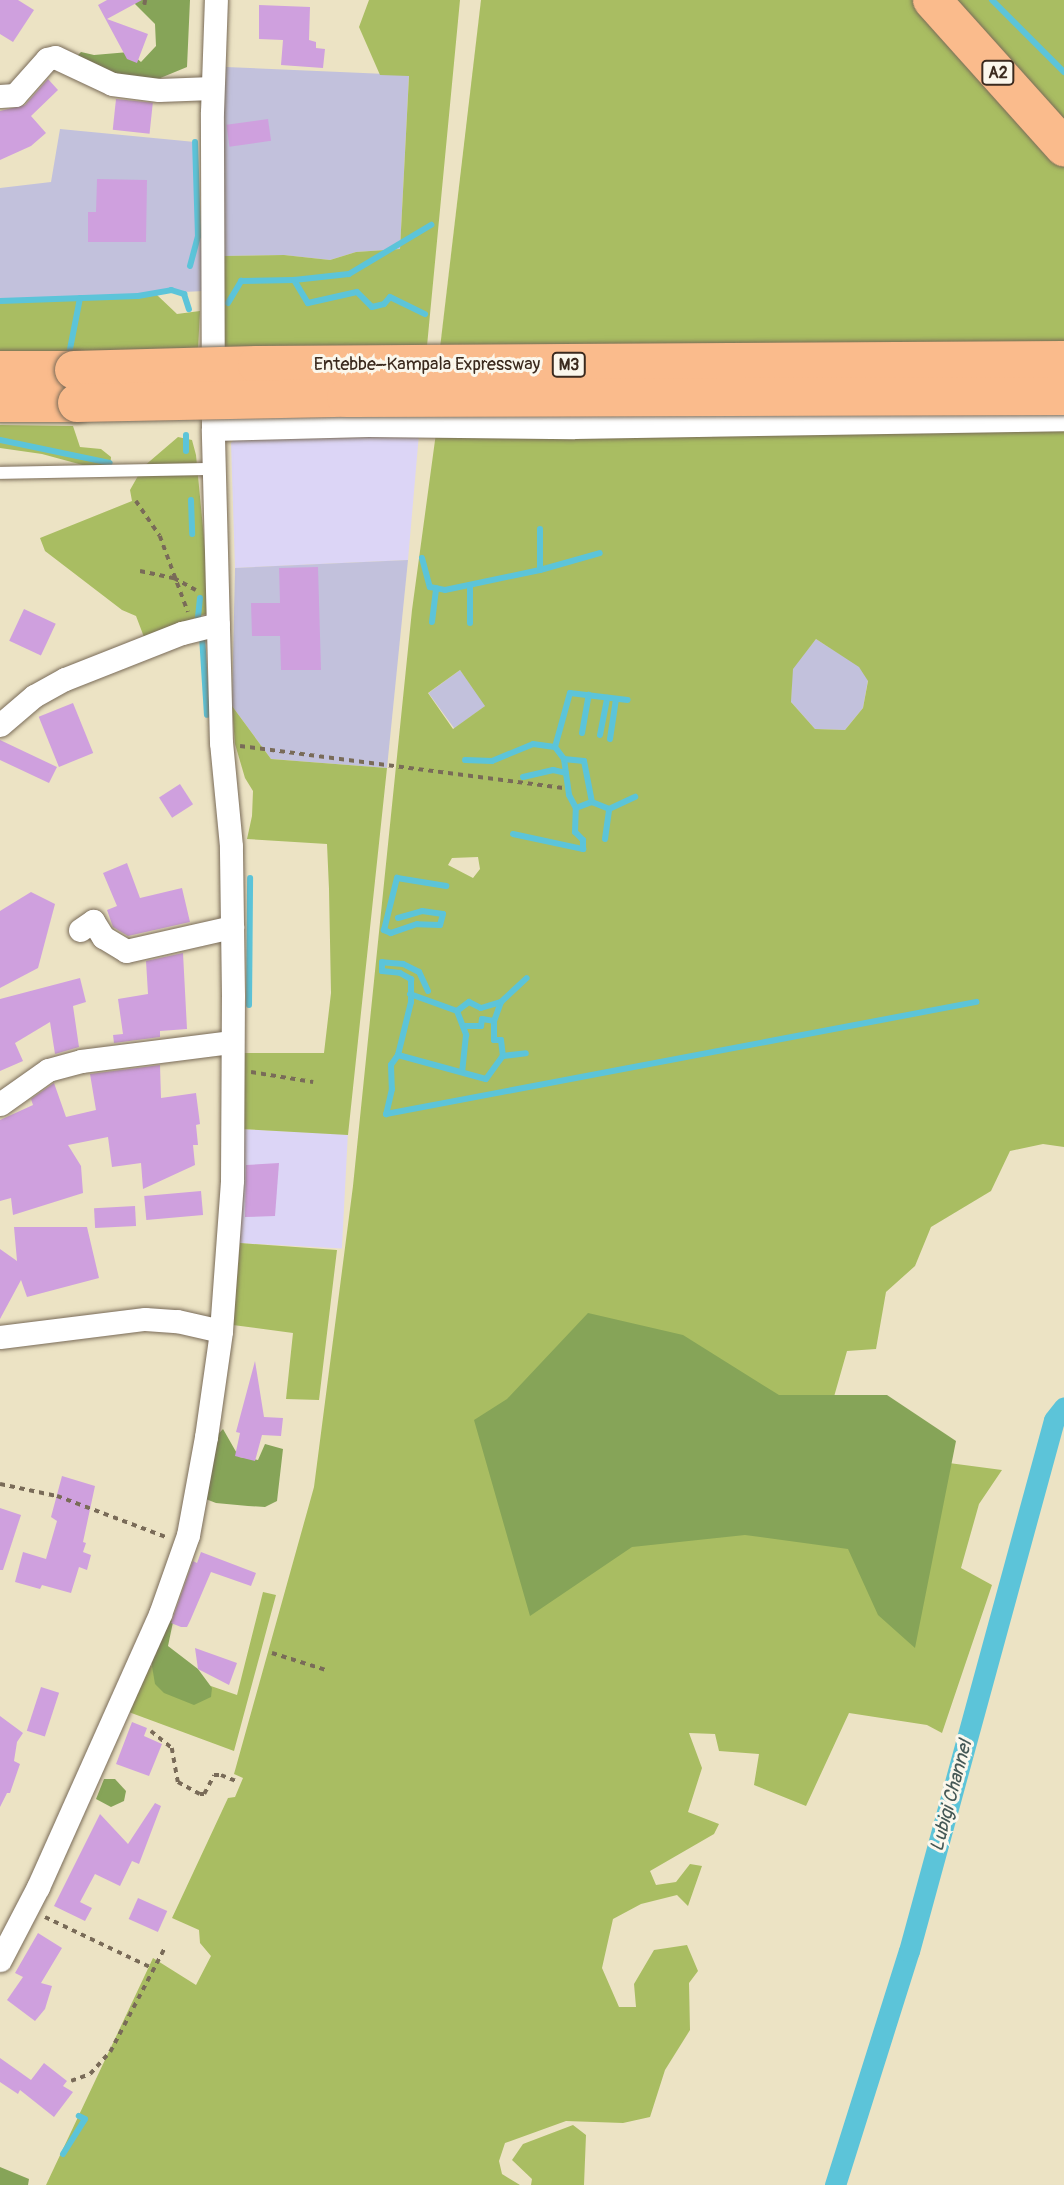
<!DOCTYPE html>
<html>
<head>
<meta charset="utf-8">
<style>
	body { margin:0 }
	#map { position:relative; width:1064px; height:2185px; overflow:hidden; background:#ece3c4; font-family:Pangolin,sans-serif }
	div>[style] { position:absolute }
	.built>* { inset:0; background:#dcd5f6; transform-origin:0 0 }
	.industrial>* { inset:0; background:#c2c1dc; transform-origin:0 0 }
	.green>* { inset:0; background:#a9bd62 }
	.forest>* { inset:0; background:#86a458 }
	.stream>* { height:6px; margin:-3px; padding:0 3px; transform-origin:3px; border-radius:3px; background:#5cc4d9 }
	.canal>* { height:21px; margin:-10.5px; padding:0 10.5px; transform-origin:10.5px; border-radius:10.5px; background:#5cc4d9 }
	.building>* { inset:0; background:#cfa0de; transform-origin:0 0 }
	.path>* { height:3.5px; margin-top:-1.75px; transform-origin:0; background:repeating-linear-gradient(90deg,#796b58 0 5px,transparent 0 10px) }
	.roads { filter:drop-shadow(0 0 2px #796b58) drop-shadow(0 0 2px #796b58) }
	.lane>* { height:12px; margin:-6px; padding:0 6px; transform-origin:6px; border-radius:6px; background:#fff }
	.street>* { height:23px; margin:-11.5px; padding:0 11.5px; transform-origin:11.5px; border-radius:11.5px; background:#fff }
	.highway>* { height:38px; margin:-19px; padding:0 19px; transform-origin:19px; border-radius:19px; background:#fabb8c }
	.bridges { filter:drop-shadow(0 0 2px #796b58) drop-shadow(0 0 2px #796b58) }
	.highway-bridge>* { height:38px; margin:-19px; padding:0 19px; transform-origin:19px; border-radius:19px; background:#fabb8c }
	span { translate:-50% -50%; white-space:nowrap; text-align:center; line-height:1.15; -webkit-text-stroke:6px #fbf7ec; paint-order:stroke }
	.shield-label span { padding:2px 5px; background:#fbf7ec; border:2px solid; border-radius:5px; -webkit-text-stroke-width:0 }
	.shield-label { font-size:16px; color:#3b2a1e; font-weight:700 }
	.street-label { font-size:18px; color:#3b2a1e }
	.water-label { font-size:19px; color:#455856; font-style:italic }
</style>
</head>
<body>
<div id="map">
	<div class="built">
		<i style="clip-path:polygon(238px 434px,419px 434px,408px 560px,235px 568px,231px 443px)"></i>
		<i style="left:241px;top:1129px;width:107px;height:114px;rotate:3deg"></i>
	</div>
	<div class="industrial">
		<i style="clip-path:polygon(226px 67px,409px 75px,400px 249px,356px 252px,330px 260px,284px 255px,223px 256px,222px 150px)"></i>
		<i style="clip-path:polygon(60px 129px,195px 142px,204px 291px,0 301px,0 188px,51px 182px)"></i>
		<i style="clip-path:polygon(408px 560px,387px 768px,271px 759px,232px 706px,235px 568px)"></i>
		<i style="clip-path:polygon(816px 639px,859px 666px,868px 680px,863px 708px,845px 730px,815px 729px,791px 702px,792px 669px)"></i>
		<i style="left:460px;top:670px;width:44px;height:39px;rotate:54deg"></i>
	</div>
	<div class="green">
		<i style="clip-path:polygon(369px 0,460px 0,427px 346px,225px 349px,221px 309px,223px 256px,284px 255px,330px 260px,356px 252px,400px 249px,409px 76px,380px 75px,359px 27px)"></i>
		<i style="clip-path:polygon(481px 0,918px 0,1064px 167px,1064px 346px,440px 348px)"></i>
		<i style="clip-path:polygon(955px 0,1064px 0,1064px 122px)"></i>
		<i style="clip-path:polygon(157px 295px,177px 314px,200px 311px,198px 350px,76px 353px,0 351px,0 301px)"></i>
		<i style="clip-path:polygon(0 425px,73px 426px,80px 447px,101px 449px,111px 457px,110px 469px,101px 470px,42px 454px,0 448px)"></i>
		<i style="clip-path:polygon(evenodd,1064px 429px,1064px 1147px,1043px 1144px,1010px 1151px,991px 1191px,931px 1227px,915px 1266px,886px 1292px,876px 1349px,847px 1351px,820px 1446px,1002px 1470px,979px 1504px,961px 1568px,992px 1585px,942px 1733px,927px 1725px,849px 1713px,806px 1806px,754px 1785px,759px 1754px,719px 1751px,715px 1734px,689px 1733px,702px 1768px,688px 1812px,719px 1824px,714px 1834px,650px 1871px,656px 1885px,676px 1882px,690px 1864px,702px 1866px,688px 1906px,677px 1895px,641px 1904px,613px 1919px,602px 1968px,619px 2007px,636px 2007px,634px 1984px,654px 1950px,687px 1945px,698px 1971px,689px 1983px,690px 2030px,665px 2070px,650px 2117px,623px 2123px,566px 2121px,505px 2143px,499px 2161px,502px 2174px,520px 2185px,46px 2185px,153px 1958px,196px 1985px,211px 1956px,200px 1943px,199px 1930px,172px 1918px,228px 1798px,235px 1797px,243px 1778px,234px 1774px,314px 1487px,353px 1186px,412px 610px,436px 433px,1064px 429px,816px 639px,859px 667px,868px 681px,863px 708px,845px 730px,815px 729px,791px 702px,793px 669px,816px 639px,1064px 429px,460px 670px,485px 706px,453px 729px,428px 693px,460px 670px,1064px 429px,478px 857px,480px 869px,473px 878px,448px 865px,452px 858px,478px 857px)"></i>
		<i style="clip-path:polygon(178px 437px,192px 440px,196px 455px,211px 612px,144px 637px,136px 616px,122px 610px,45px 551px,40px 538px,132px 501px,130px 490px,143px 467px)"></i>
		<i style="clip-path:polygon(232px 706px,271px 759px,387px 768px,348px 1135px,241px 1129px,241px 1053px,324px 1053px,331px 993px,329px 889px,327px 844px,247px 839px,252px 816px,253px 791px,245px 778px,235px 744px)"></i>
		<i style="clip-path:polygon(240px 1243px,337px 1250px,319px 1400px,286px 1399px,293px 1333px,233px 1325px)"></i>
		<i style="clip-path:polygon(263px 1592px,276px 1595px,234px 1751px,126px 1711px,147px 1664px,237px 1695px)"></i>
		<i style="clip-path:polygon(573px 2125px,586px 2135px,584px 2185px,531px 2185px,532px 2179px,512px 2160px,523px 2144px)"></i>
	</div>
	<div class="forest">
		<i style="clip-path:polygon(136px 0,190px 0,187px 67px,158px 79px,113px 80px,77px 56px,81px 52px,94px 55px,129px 52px,141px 62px,156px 46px,155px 24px,135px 4px)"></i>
		<i style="clip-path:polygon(588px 1313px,683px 1335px,779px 1395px,887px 1395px,956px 1441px,915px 1648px,878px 1615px,848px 1549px,745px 1535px,632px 1547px,530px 1616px,474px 1420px,507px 1399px)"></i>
		<i style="clip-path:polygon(223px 1429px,239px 1457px,258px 1460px,265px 1444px,283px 1449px,277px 1501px,265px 1507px,248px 1506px,216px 1503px,203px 1498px,209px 1444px)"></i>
		<i style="clip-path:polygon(169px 1618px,173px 1622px,168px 1646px,198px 1669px,212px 1688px,211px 1697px,194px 1705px,164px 1693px,155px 1684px,149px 1648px)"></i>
		<i style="clip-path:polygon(104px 1779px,115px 1779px,126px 1791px,124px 1801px,111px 1807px,96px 1799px)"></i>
		<i style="clip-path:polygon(0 2167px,29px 2179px,28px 2185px,0 2185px)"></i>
	</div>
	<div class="stream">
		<i style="left:992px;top:0;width:102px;rotate:45deg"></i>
		<i style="left:190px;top:266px;width:31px;rotate:-75deg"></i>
		<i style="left:198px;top:236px;width:94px;rotate:-91.8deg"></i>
		<i style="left:294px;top:280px;width:27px;rotate:59deg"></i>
		<i style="left:308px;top:303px;width:50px;rotate:-12.7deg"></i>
		<i style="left:357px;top:292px;width:21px;rotate:45deg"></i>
		<i style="left:372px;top:307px;width:12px;rotate:-14deg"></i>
		<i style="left:384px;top:304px;width:9px;rotate:-49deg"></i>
		<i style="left:390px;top:297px;width:39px;rotate:26deg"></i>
		<i style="left:0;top:301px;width:138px;rotate:-2.1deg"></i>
		<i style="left:138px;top:296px;width:34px;rotate:-10deg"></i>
		<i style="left:171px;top:290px;width:14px;rotate:17deg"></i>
		<i style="left:184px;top:294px;width:16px;rotate:72deg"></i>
		<i style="left:228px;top:303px;width:26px;rotate:-59deg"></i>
		<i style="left:241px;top:281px;width:53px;rotate:-1.1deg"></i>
		<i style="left:294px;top:280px;width:55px;rotate:-6.2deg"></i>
		<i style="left:349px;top:274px;width:96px;rotate:-30.9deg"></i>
		<i style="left:70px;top:349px;width:52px;rotate:-78.9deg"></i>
		<i style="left:0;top:440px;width:112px;rotate:11.8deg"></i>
		<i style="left:186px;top:451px;width:16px;rotate:-90deg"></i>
		<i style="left:191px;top:500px;width:34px;rotate:88deg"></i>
		<i style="left:422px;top:558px;width:30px;rotate:75deg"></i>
		<i style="left:430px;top:587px;width:15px;rotate:11deg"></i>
		<i style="left:445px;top:590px;width:97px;rotate:-11.9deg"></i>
		<i style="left:540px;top:570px;width:62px;rotate:-15.8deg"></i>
		<i style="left:540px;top:570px;width:41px;rotate:-90deg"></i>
		<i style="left:198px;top:617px;width:19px;rotate:-84deg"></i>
		<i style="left:432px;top:622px;width:34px;rotate:-83deg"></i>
		<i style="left:470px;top:623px;width:38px;rotate:-90deg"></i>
		<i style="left:202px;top:636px;width:79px;rotate:86.4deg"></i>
		<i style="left:582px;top:733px;width:39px;rotate:-80deg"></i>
		<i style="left:600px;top:735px;width:38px;rotate:-79deg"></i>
		<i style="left:610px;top:739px;width:40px;rotate:-81.5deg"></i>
		<i style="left:555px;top:747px;width:56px;rotate:-74.5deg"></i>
		<i style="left:570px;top:693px;width:58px;rotate:6.9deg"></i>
		<i style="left:564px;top:759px;width:36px;rotate:82deg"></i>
		<i style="left:569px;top:795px;width:15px;rotate:62deg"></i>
		<i style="left:576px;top:808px;width:17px;rotate:-21deg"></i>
		<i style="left:465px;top:760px;width:27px;rotate:2deg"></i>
		<i style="left:492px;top:761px;width:44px;rotate:-22.5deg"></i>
		<i style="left:533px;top:744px;width:22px;rotate:8deg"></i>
		<i style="left:555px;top:747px;width:15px;rotate:53deg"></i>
		<i style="left:564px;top:759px;width:20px;rotate:6deg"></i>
		<i style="left:584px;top:761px;width:42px;rotate:79deg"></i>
		<i style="left:592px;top:802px;width:18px;rotate:22deg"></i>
		<i style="left:609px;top:809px;width:29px;rotate:-25deg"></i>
		<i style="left:523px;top:777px;width:31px;rotate:-13deg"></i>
		<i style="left:553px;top:770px;width:13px;rotate:13deg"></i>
		<i style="left:513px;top:834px;width:72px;rotate:12.1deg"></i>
		<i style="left:583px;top:849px;width:9px;rotate:-90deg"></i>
		<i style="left:583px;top:840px;width:11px;rotate:-135deg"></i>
		<i style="left:575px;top:832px;width:24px;rotate:-88deg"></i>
		<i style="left:605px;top:839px;width:30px;rotate:-82deg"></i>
		<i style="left:398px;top:918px;width:25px;rotate:-16deg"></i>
		<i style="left:422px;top:911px;width:21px;rotate:8deg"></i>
		<i style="left:443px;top:914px;width:11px;rotate:105deg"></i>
		<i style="left:440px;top:925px;width:23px;rotate:-178deg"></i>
		<i style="left:417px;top:924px;width:28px;rotate:161deg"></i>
		<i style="left:391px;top:933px;width:8px;rotate:-157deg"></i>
		<i style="left:384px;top:930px;width:54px;rotate:-76deg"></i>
		<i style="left:397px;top:878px;width:50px;rotate:9.3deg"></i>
		<i style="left:428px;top:991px;width:21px;rotate:-115deg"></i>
		<i style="left:419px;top:972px;width:18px;rotate:-153deg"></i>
		<i style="left:403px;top:964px;width:21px;rotate:-175deg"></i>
		<i style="left:382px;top:962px;width:9px;rotate:90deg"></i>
		<i style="left:382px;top:971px;width:18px;rotate:6deg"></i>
		<i style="left:400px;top:973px;width:13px;rotate:29deg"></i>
		<i style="left:411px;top:979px;width:23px;rotate:90deg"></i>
		<i style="left:411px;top:1002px;width:55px;rotate:103.8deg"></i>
		<i style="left:398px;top:1055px;width:12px;rotate:125deg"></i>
		<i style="left:391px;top:1065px;width:24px;rotate:88deg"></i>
		<i style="left:392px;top:1089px;width:26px;rotate:103deg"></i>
		<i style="left:386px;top:1114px;width:601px;rotate:-10.75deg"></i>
		<i style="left:410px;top:994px;width:50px;rotate:19.9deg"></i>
		<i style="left:457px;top:1011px;width:26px;rotate:69deg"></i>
		<i style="left:466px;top:1035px;width:36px;rotate:96deg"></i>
		<i style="left:501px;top:1002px;width:20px;rotate:110deg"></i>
		<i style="left:494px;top:1021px;width:19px;rotate:90deg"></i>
		<i style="left:494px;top:1040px;width:7px"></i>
		<i style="left:501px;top:1040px;width:16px;rotate:83deg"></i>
		<i style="left:249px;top:1005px;width:127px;rotate:-89.5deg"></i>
		<i style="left:457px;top:1011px;width:15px;rotate:-37deg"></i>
		<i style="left:469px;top:1002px;width:13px;rotate:27deg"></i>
		<i style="left:481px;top:1008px;width:21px;rotate:-17deg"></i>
		<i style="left:501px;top:1002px;width:35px;rotate:-43deg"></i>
		<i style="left:463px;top:1026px;width:18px"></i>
		<i style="left:481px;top:1026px;width:7px;rotate:-82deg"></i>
		<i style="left:482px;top:1019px;width:12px;rotate:9deg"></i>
		<i style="left:398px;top:1055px;width:91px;rotate:15.3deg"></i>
		<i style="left:486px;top:1079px;width:29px;rotate:-54deg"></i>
		<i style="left:503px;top:1056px;width:23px;rotate:-7deg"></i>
		<i style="left:63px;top:2154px;width:41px;rotate:-57.8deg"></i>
		<i style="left:85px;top:2119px;width:7px;rotate:-153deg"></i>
	</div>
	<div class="canal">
		<i style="left:835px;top:2185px;width:245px;rotate:-72.5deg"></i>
		<i style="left:909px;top:1951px;width:550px;rotate:-74.73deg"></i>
		<i style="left:1054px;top:1420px;width:16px;rotate:-52deg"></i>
	</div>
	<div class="building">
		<i style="clip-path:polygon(0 0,18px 0,34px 10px,13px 42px,0 34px)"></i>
		<i style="clip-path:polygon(107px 0,142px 0,107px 19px,148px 34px,137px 63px,127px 59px,98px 5px)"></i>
		<i style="clip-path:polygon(259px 5px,310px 7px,309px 40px,316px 42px,316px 48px,325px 49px,323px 68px,281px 65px,283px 40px,259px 39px)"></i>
		<i style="clip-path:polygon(48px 79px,58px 90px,31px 116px,46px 133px,31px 146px,0 160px,0 111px,25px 105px)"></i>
		<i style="left:116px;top:99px;width:37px;height:31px;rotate:6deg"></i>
		<i style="left:268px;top:119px;width:22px;height:42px;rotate:82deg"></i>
		<i style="clip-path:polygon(97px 179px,147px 180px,146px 242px,88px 242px,88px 212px,96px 212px)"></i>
		<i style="clip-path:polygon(318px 567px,321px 670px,281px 670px,280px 636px,252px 636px,251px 603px,280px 603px,279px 568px)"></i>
		<i style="left:24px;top:609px;width:35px;height:35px;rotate:25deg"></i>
		<i style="left:73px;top:703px;width:54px;height:37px;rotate:68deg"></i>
		<i style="clip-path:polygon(0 740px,57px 767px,49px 783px,0 760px)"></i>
		<i style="left:180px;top:784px;width:24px;height:25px;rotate:57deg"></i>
		<i style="clip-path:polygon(127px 863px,140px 898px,182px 888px,190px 922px,128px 936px,113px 927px,107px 910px,117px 906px,103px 873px)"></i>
		<i style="clip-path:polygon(31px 892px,55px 904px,38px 968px,0 988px,0 911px)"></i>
		<i style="clip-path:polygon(183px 953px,187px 1029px,160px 1031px,160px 1037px,114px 1043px,113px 1035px,123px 1034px,118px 999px,148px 994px,146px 961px)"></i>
		<i style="clip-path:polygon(80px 978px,86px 1002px,73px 1006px,79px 1047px,55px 1054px,50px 1022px,15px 1043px,23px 1061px,0 1071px,0 999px)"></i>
		<i style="clip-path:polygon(160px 1065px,161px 1098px,196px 1093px,200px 1124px,196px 1125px,198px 1145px,193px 1145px,195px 1165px,143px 1189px,141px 1163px,112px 1167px,108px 1137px,68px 1145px,81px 1166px,83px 1193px,13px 1215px,11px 1198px,0 1201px,0 1120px,33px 1105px,31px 1099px,54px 1083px,66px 1117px,96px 1110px,90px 1074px)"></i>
		<i style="clip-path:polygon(279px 1163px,275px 1216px,245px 1217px,246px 1165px)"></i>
		<i style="left:201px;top:1191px;width:24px;height:57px;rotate:85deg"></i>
		<i style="left:135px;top:1206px;width:20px;height:41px;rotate:87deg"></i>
		<i style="clip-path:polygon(14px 1227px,87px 1227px,99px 1278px,27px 1297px,21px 1280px,0 1319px,0 1249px,17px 1261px)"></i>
		<i style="clip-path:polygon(255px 1361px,264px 1417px,283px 1418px,281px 1436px,262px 1435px,255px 1461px,235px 1456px,240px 1433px,236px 1432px)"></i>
		<i style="clip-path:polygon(62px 1476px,95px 1486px,83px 1542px,86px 1543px,83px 1552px,91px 1555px,87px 1570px,79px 1567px,71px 1593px,42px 1585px,40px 1589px,15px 1582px,23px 1552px,46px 1559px,57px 1521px,51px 1517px)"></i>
		<i style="clip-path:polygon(0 1508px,21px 1515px,3px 1570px,0 1570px)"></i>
		<i style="clip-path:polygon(201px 1552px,256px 1573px,251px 1586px,211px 1572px,190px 1621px,187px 1627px,181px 1627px,171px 1623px,193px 1561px,197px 1563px)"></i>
		<i style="clip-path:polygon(195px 1648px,237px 1663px,229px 1685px,198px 1669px)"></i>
		<i style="left:41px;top:1687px;width:19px;height:46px;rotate:18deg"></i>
		<i style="clip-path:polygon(0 1716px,23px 1733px,17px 1742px,14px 1761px,20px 1764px,10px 1793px,7px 1793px,0 1807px)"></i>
		<i style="clip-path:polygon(132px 1722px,147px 1728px,144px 1736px,162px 1744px,149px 1776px,116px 1764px)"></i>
		<i style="clip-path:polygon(155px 1803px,161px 1806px,139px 1864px,132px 1861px,120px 1886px,95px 1874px,80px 1902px,92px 1908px,85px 1921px,54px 1906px,100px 1814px,128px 1844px)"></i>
		<i style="left:138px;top:1898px;width:32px;height:23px;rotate:24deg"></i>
		<i style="clip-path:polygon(38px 1933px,62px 1948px,41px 1983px,52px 1986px,45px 2009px,35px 2021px,7px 2000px,23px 1977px,15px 1973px)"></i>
		<i style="clip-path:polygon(0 2058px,31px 2080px,44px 2063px,67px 2081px,63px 2086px,73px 2092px,54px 2117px,20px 2090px,18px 2094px,0 2082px)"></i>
	</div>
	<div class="path">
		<i style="left:144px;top:5px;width:5px;rotate:-79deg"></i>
		<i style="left:136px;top:501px;width:42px;rotate:55.6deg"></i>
		<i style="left:160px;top:536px;width:81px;rotate:69.8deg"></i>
		<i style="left:140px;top:571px;width:35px;rotate:12deg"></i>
		<i style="left:174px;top:578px;width:25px;rotate:29deg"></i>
		<i style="left:240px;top:746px;width:328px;rotate:7.4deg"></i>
		<i style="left:251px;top:1072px;width:63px;rotate:9.2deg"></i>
		<i style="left:0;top:1484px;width:58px;rotate:11.9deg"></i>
		<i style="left:57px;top:1496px;width:116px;rotate:20.6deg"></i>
		<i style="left:272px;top:1653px;width:57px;rotate:17.5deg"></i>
		<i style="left:151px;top:1731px;width:27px;rotate:39deg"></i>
		<i style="left:172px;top:1748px;width:35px;rotate:80deg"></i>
		<i style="left:178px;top:1782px;width:25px;rotate:29deg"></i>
		<i style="left:200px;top:1794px;width:4px"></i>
		<i style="left:204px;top:1794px;width:21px;rotate:-62deg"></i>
		<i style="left:214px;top:1775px;width:7px"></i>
		<i style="left:221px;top:1775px;width:18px;rotate:22deg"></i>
		<i style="left:45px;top:1917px;width:121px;rotate:25.5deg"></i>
		<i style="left:71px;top:2081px;width:20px;rotate:-20deg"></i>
		<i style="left:90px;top:2074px;width:30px;rotate:-48deg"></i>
		<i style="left:110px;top:2052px;width:116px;rotate:-62.3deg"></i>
	</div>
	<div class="roads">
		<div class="lane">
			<i style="left:0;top:473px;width:214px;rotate:-1.1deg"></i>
		</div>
		<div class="street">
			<i style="left:0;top:96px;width:15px;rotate:-4deg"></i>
			<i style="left:15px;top:95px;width:48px;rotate:-48.4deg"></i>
			<i style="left:47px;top:59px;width:8px;rotate:-14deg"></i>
			<i style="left:55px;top:57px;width:63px;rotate:25.3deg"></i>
			<i style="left:112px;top:84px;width:47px;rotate:7.3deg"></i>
			<i style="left:159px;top:90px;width:53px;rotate:-2.2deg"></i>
			<i style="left:213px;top:429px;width:155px;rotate:-1.5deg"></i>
			<i style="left:368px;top:425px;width:206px;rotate:0.6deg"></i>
			<i style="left:574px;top:427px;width:490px;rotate:-0.9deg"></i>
			<i style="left:0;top:725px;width:45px;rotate:-40.5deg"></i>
			<i style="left:34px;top:696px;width:35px;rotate:-29deg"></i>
			<i style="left:65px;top:679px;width:126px;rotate:-21.5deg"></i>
			<i style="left:182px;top:633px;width:37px;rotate:-14deg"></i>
			<i style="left:80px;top:930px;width:16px;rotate:-35deg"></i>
			<i style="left:93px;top:921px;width:19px;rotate:58deg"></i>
			<i style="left:103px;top:937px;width:27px;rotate:31deg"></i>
			<i style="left:126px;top:951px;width:109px;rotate:-12.8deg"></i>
			<i style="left:0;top:1104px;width:59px;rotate:-35.3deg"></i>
			<i style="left:48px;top:1070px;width:34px;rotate:-15deg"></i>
			<i style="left:81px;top:1061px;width:152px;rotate:-7.2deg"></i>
			<i style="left:0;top:1337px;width:146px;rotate:-7.1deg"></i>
			<i style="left:145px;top:1319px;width:32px;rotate:4deg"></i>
			<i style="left:177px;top:1321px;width:45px;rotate:12.8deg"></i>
			<i style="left:0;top:1960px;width:82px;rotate:-62.5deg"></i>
			<i style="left:38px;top:1887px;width:299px;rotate:-65.9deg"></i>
			<i style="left:160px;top:1614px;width:84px;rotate:-70.5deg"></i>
			<i style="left:188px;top:1535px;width:100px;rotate:-79.6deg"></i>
			<i style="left:206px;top:1437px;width:107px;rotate:-81.9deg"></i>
			<i style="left:221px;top:1331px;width:151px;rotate:-85.8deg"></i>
			<i style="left:232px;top:1180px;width:184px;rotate:-89.7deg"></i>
			<i style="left:233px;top:996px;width:150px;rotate:-90.8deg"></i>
			<i style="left:231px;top:846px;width:103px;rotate:-95.5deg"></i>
			<i style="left:221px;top:743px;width:314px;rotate:-91.5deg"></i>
			<i style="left:213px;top:429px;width:317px;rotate:-90.2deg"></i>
			<i style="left:212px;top:112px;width:112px;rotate:-88deg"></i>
		</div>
		<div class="highway">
			<i style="left:932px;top:0;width:198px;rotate:48.1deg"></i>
			<i style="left:0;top:370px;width:74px"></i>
			<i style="left:0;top:403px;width:77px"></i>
		</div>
	</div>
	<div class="bridges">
		<div class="highway-bridge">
			<i style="left:74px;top:370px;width:183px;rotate:-1.6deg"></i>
			<i style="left:257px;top:365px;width:807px;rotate:-0.35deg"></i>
			<i style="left:77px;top:403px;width:269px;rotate:-1.1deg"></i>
			<i style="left:346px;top:398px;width:718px;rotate:-0.16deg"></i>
		</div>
	</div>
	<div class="shield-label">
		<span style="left:998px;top:73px">A2</span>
		<span style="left:569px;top:365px">M3</span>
	</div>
	<div class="street-label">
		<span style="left:427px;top:365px">Entebbe–Kampala Expressway</span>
	</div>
	<div class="water-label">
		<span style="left:952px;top:1796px;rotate:-75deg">Lubigi Channel</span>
	</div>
</div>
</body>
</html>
